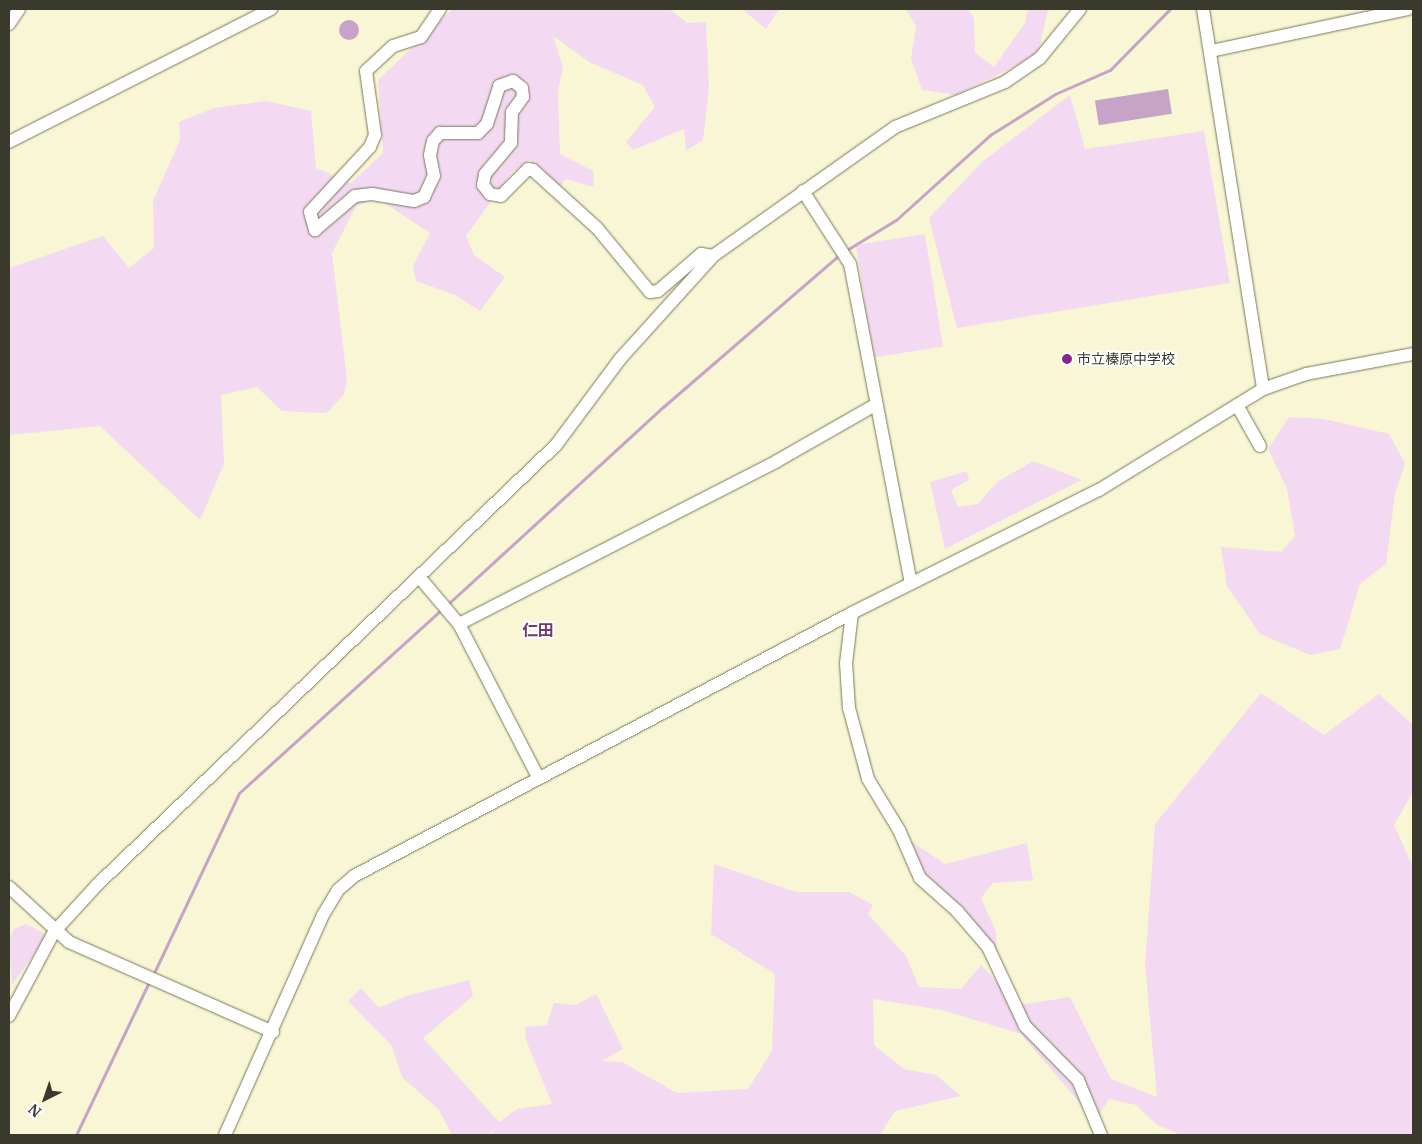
<!DOCTYPE html>
<html>
<head>
<meta charset="utf-8">
<style>
	body { margin:0 }
	#map { position:relative; width:1422px; height:1144px; overflow:hidden; background:#f8f6d4; font-family:Merriweather,"Noto Sans JP",serif }
	div>[style] { position:absolute }
	.green>* { inset:0; background:#f3daf2; transform-origin:0 0 }
	.water>* { inset:0; background:#c7a4c7; transform-origin:0 0 }
	.round { border-radius:50% }
	.stream>* { height:3px; margin:-1.5px; padding:0 1.5px; transform-origin:1.5px; border-radius:1.5px; background:#c7a4c7 }
	.roads { filter:drop-shadow(0 0 1px #797758) drop-shadow(0 0 1px #797758) }
	.minor>* { height:12px; margin:-6px; padding:0 6px; transform-origin:6px; border-radius:6px; background:#fff }
	.dots>* { width:14px; height:14px; translate:-50% -50%; box-sizing:border-box; border:2px solid #fff; border-radius:50% }
	span { translate:-50% -50%; white-space:nowrap; text-align:center; line-height:1.15; -webkit-text-stroke:4px #fff; paint-order:stroke }
	.poi-label { font-size:14px; color:#3a3a2c }
	.left { translate:0 -50%; text-align:left }
	.quarter-label { font-size:16px; color:#6c3a6d; font-weight:700 }
	.frame { position:absolute; inset:0; border:10px solid #3a3a2c; pointer-events:none }
	.north { position:absolute; left:20px; top:1074px; width:50px; height:50px; -webkit-text-stroke:4px #fff; paint-order:stroke; rotate:221deg; font-size:14px; font-weight:700; line-height:20px; text-align:center; color:#3a3a2c }
	.north::after { content:''; display:block; margin:auto; width:18px; height:22px; background:#3a3a2c; clip-path:polygon(50% 0,100% 100%,50% 72%,0 100%) }
</style>
</head>
<body>
<div id="map">
	<div class="green">
		<i style="clip-path:polygon(453px 9px,669px 9px,687px 23px,706px 22px,709px 88px,703px 140px,686px 151px,684px 129px,633px 150px,626px 142px,655px 107px,643px 85px,591px 63px,553px 36px,563px 67px,558px 91px,560px 154px,593px 171px,594px 187px,565px 179px,560px 189px,530px 160px,512px 172px,466px 236px,474px 255px,505px 277px,480px 311px,455px 295px,416px 281px,413px 266px,430px 233px,377px 198px,356px 206px,332px 253px,347px 379px,344px 394px,328px 412px,320px 413px,282px 411px,257px 387px,221px 395px,224px 464px,200px 520px,100px 426px,9px 435px,9px 268px,103px 236px,129px 268px,154px 248px,153px 201px,180px 140px,179px 122px,214px 108px,266px 101px,311px 111px,316px 168px,351px 183px,383px 153px,378px 80px)"></i>
		<i style="clip-path:polygon(742px 9px,779px 9px,766px 29px)"></i>
		<i style="clip-path:polygon(906px 9px,968px 9px,974px 19px,975px 53px,994px 67px,1025px 23px,1028px 9px,1048px 9px,1038px 55px,956px 95px,922px 90px,911px 59px,916px 26px)"></i>
		<i style="clip-path:polygon(1070px 95px,1085px 149px,1204px 131px,1230px 283px,957px 328px,929px 218px,982px 162px)"></i>
		<i style="left:925px;top:234px;width:114px;height:70px;rotate:81deg"></i>
		<i style="clip-path:polygon(1289px 417px,1324px 419px,1389px 434px,1405px 463px,1395px 494px,1386px 564px,1360px 584px,1340px 649px,1310px 655px,1260px 634px,1227px 586px,1221px 547px,1281px 552px,1295px 536px,1287px 489px,1268px 449px)"></i>
		<i style="clip-path:polygon(1033px 461px,1082px 480px,945px 549px,930px 482px,967px 471px,969px 480px,951px 490px,958px 507px,978px 504px,997px 482px)"></i>
		<i style="clip-path:polygon(1261px 693px,1324px 735px,1379px 694px,1413px 725px,1413px 792px,1394px 825px,1413px 867px,1413px 1135px,1181px 1135px,1156px 1124px,1136px 1105px,1109px 1099px,1095px 1121px,1021px 1034px,942px 1010px,873px 999px,874px 1045px,904px 1069px,936px 1075px,961px 1096px,895px 1111px,880px 1135px,491px 1135px,496px 1126px,489px 1135px,452px 1135px,439px 1110px,402px 1077px,392px 1046px,348px 1001px,361px 988px,379px 1008px,406px 996px,469px 980px,473px 996px,423px 1038px,499px 1122px,517px 1109px,552px 1104px,526px 1040px,525px 1027px,547px 1025px,554px 1003px,576px 1005px,596px 994px,623px 1049px,602px 1061px,622px 1062px,677px 1093px,748px 1089px,772px 1051px,775px 974px,711px 934px,714px 864px,796px 892px,849px 892px,873px 905px,868px 914px,906px 956px,919px 987px,961px 989px,981px 965px,1020px 1005px,1070px 997px,1111px 1079px,1157px 1097px,1145px 965px,1155px 824px)"></i>
		<i style="clip-path:polygon(911px 841px,945px 864px,1027px 843px,1033px 880px,993px 883px,981px 898px,996px 932px,997px 950px,920px 868px)"></i>
		<i style="clip-path:polygon(26px 924px,47px 935px,12px 985px,9px 938px,14px 929px)"></i>
	</div>
	<div class="water">
		<i class="round" style="left:339px;top:20px;width:20px;height:20px"></i>
		<i style="left:1168px;top:89px;width:25px;height:74px;rotate:81deg"></i>
	</div>
	<div class="stream">
		<i style="left:845px;top:251px;width:60px;rotate:-31.3deg"></i>
		<i style="left:896px;top:220px;width:127px;rotate:-42.1deg"></i>
		<i style="left:990px;top:135px;width:77px;rotate:-32.2deg"></i>
		<i style="left:1055px;top:94px;width:60px;rotate:-23.6deg"></i>
		<i style="left:1110px;top:70px;width:86px;rotate:-45.5deg"></i>
		<i style="left:448px;top:604px;width:292px;rotate:-42.5deg"></i>
		<i style="left:663px;top:407px;width:234px;rotate:-40.8deg"></i>
		<i style="left:153px;top:975px;width:201px;rotate:-64.7deg"></i>
		<i style="left:239px;top:793px;width:275px;rotate:-42.2deg"></i>
		<i style="left:76px;top:1135px;width:172px;rotate:-64.5deg"></i>
	</div>
	<div class="roads">
		<div class="minor">
			<i style="left:440px;top:9px;width:34px;rotate:124deg"></i>
			<i style="left:421px;top:37px;width:29px;rotate:162deg"></i>
			<i style="left:393px;top:46px;width:37px;rotate:137deg"></i>
			<i style="left:366px;top:71px;width:65px;rotate:82deg"></i>
			<i style="left:375px;top:135px;width:13px;rotate:113deg"></i>
			<i style="left:370px;top:147px;width:88px;rotate:132.7deg"></i>
			<i style="left:310px;top:212px;width:19px;rotate:74deg"></i>
			<i style="left:315px;top:230px;width:52px;rotate:-40.4deg"></i>
			<i style="left:355px;top:196px;width:17px;rotate:-7deg"></i>
			<i style="left:372px;top:194px;width:43px;rotate:9.5deg"></i>
			<i style="left:414px;top:201px;width:11px;rotate:-22deg"></i>
			<i style="left:424px;top:197px;width:23px;rotate:-65deg"></i>
			<i style="left:434px;top:176px;width:21px;rotate:-101deg"></i>
			<i style="left:430px;top:155px;width:14px;rotate:-78deg"></i>
			<i style="left:433px;top:141px;width:11px;rotate:-49deg"></i>
			<i style="left:440px;top:133px;width:38px"></i>
			<i style="left:478px;top:133px;width:13px;rotate:-45deg"></i>
			<i style="left:487px;top:124px;width:40px;rotate:-72deg"></i>
			<i style="left:499px;top:86px;width:15px;rotate:-20deg"></i>
			<i style="left:513px;top:81px;width:11px;rotate:38deg"></i>
			<i style="left:522px;top:88px;width:9px;rotate:84deg"></i>
			<i style="left:523px;top:97px;width:19px;rotate:126deg"></i>
			<i style="left:512px;top:112px;width:31px;rotate:92deg"></i>
			<i style="left:511px;top:143px;width:40px;rotate:130deg"></i>
			<i style="left:485px;top:174px;width:11px;rotate:100deg"></i>
			<i style="left:483px;top:185px;width:11px;rotate:52deg"></i>
			<i style="left:490px;top:194px;width:11px;rotate:10deg"></i>
			<i style="left:501px;top:196px;width:38px;rotate:-45deg"></i>
			<i style="left:528px;top:169px;width:5px;rotate:11deg"></i>
			<i style="left:533px;top:170px;width:86px;rotate:42.2deg"></i>
			<i style="left:597px;top:228px;width:83px;rotate:50.4deg"></i>
			<i style="left:650px;top:292px;width:8px;rotate:-7deg"></i>
			<i style="left:658px;top:291px;width:57px;rotate:-40.7deg"></i>
			<i style="left:701px;top:254px;width:12px;rotate:9deg"></i>
			<i style="left:1203px;top:9px;width:385px;rotate:81deg"></i>
			<i style="left:9px;top:24px;width:18px;rotate:-56deg"></i>
			<i style="left:1211px;top:51px;width:201px;rotate:-12deg"></i>
			<i style="left:9px;top:142px;width:294px;rotate:-26.9deg"></i>
			<i style="left:803px;top:191px;width:87px;rotate:57.2deg"></i>
			<i style="left:850px;top:264px;width:325px;rotate:79.2deg"></i>
			<i style="left:1237px;top:405px;width:47px;rotate:60.7deg"></i>
			<i style="left:420px;top:578px;width:60px;rotate:49.7deg"></i>
			<i style="left:459px;top:624px;width:172px;rotate:62.7deg"></i>
			<i style="left:852px;top:613px;width:50px;rotate:96.8deg"></i>
			<i style="left:846px;top:663px;width:45px;rotate:86.2deg"></i>
			<i style="left:849px;top:708px;width:73px;rotate:75deg"></i>
			<i style="left:868px;top:779px;width:60px;rotate:58.7deg"></i>
			<i style="left:899px;top:830px;width:52px;rotate:66.4deg"></i>
			<i style="left:920px;top:878px;width:50px;rotate:41.7deg"></i>
			<i style="left:957px;top:911px;width:48px;rotate:49.3deg"></i>
			<i style="left:988px;top:947px;width:87px;rotate:64.9deg"></i>
			<i style="left:1025px;top:1026px;width:76px;rotate:45.5deg"></i>
			<i style="left:1078px;top:1080px;width:60px;rotate:67.3deg"></i>
			<i style="left:459px;top:624px;width:357px;rotate:-27.1deg"></i>
			<i style="left:777px;top:461px;width:113px;rotate:-29.7deg"></i>
			<i style="left:9px;top:887px;width:81px;rotate:42.5deg"></i>
			<i style="left:69px;top:942px;width:223px;rotate:23.8deg"></i>
			<i style="left:9px;top:1016px;width:95px;rotate:-61.8deg"></i>
			<i style="left:54px;top:932px;width:64px;rotate:-47.5deg"></i>
			<i style="left:97px;top:885px;width:636px;rotate:-43.79deg"></i>
			<i style="left:556px;top:445px;width:107px;rotate:-53.3deg"></i>
			<i style="left:620px;top:359px;width:139px;rotate:-47.9deg"></i>
			<i style="left:713px;top:256px;width:223px;rotate:-35.3deg"></i>
			<i style="left:895px;top:127px;width:119px;rotate:-22.2deg"></i>
			<i style="left:1005px;top:82px;width:42px;rotate:-34.4deg"></i>
			<i style="left:1040px;top:58px;width:63px;rotate:-50.8deg"></i>
			<i style="left:225px;top:1135px;width:241px;rotate:-66deg"></i>
			<i style="left:323px;top:915px;width:29px;rotate:-59deg"></i>
			<i style="left:338px;top:890px;width:21px;rotate:-41deg"></i>
			<i style="left:354px;top:876px;width:563px;rotate:-27.84deg"></i>
			<i style="left:852px;top:613px;width:276px;rotate:-26.5deg"></i>
			<i style="left:1099px;top:490px;width:193px;rotate:-31.6deg"></i>
			<i style="left:1263px;top:389px;width:46px;rotate:-19.2deg"></i>
			<i style="left:1306px;top:374px;width:109px;rotate:-10.6deg"></i>
		</div>
	</div>
	<div class="dots">
		<i style="left:1067px;top:359px;background:#88258d"></i>
	</div>
	<div class="poi-label">
		<span class="left" style="left:1077px;top:359px">市立榛原中学校</span>
	</div>
	<div class="quarter-label">
		<span style="left:538px;top:630px">仁田</span>
	</div>
	<div class="frame"></div>
	<div class="north">N</div>
</div>
</body>
</html>
